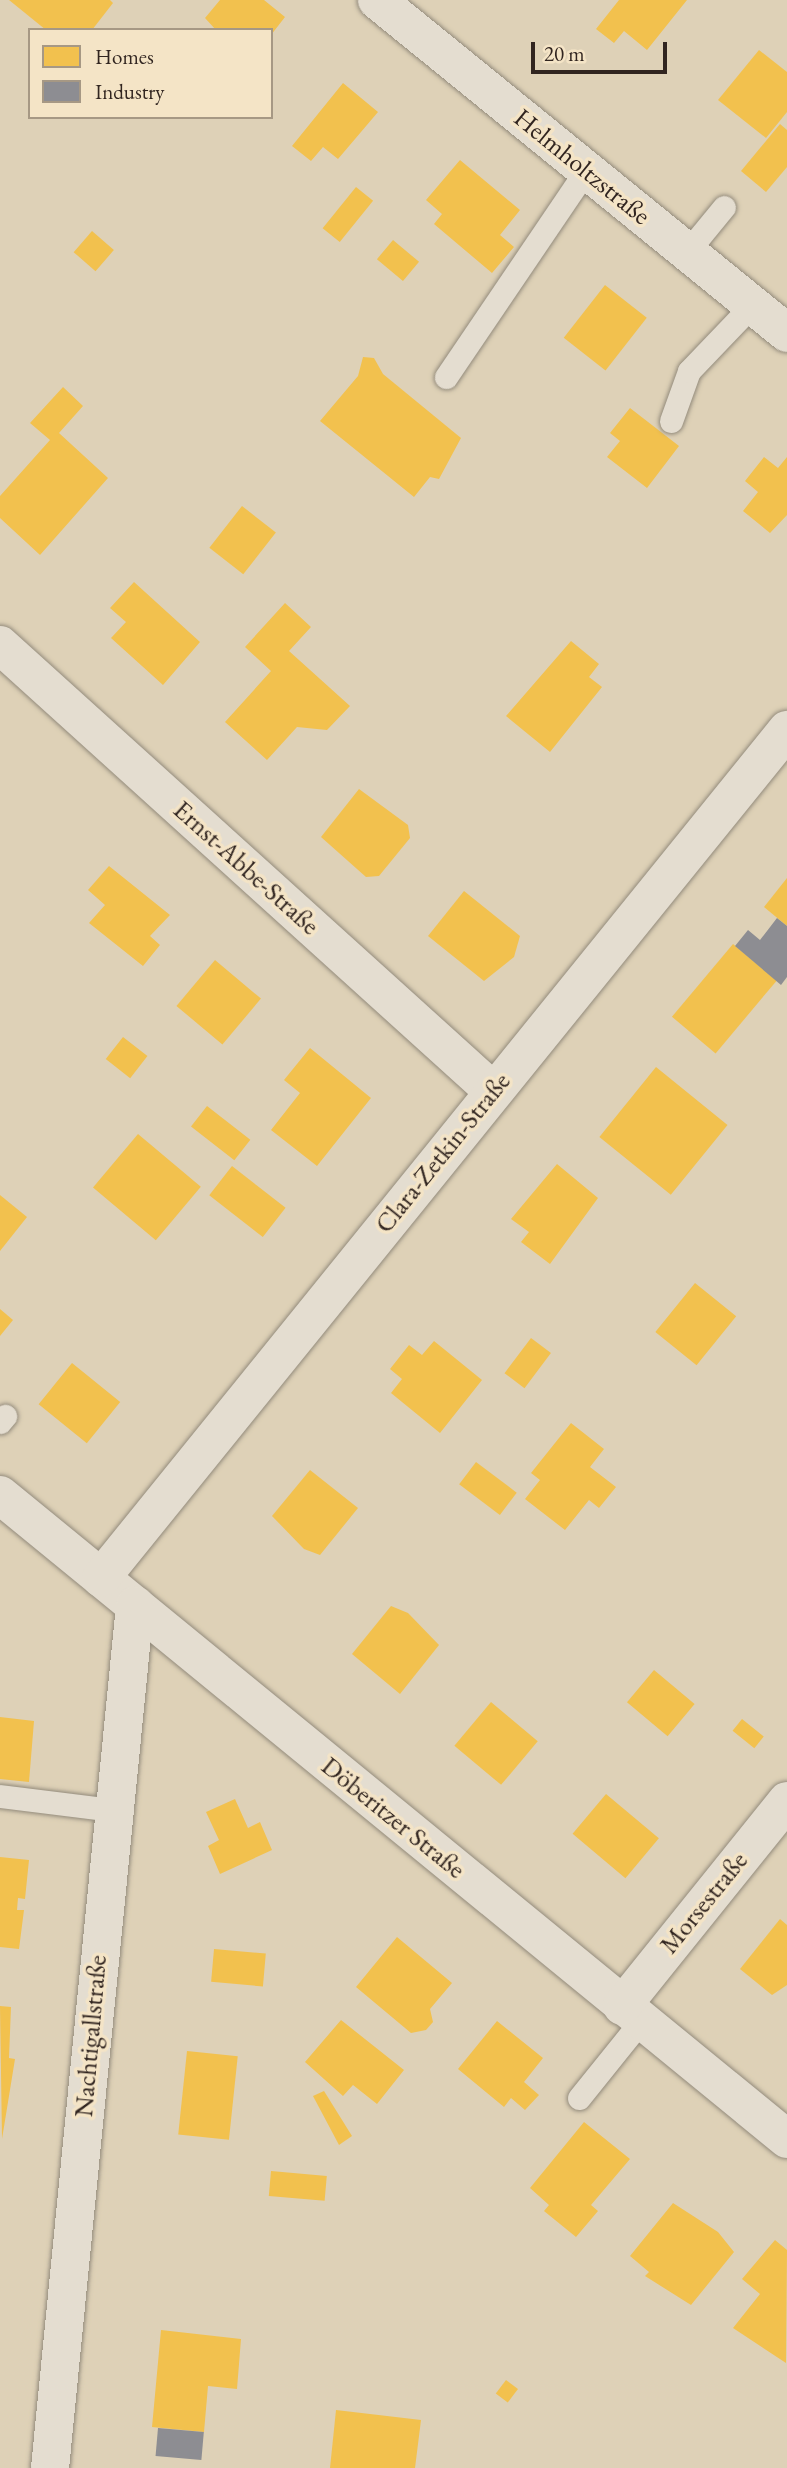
<!DOCTYPE html>
<html>
<head>
<meta charset="utf-8">
<style>
	body { margin:0 }
	#map { position:relative; width:787px; height:2468px; overflow:hidden; background:#ded1b7; font-family:"EB Garamond",serif }
	div>[style] { position:absolute }
	.homes>* { inset:0; background:#f2c14e; transform-origin:0 0 }
	.industry>* { inset:0; background:#8d8d92; transform-origin:0 0 }
	.roads { filter:drop-shadow(0 0 2px #938b7c) drop-shadow(0 0 2px #938b7c) }
	.lane>* { height:23px; margin:-11.5px; padding:0 11.5px; transform-origin:11.5px; border-radius:11.5px; background:#e4ddd0 }
	.street>* { height:38px; margin:-19px; padding:0 19px; transform-origin:19px; border-radius:19px; background:#e4ddd0 }
	span { translate:-50% -50%; white-space:nowrap; text-align:center; line-height:1.15; -webkit-text-stroke:7px #f4e4c6; paint-order:stroke }
	.street-label { font-size:26px; color:#312520 }
	.legend { position:absolute; left:28px; top:28px; width:245px; height:91px; box-sizing:border-box; background:#f4e4c6; border:2px solid #a69884; margin:0; padding:9px 12px; list-style:none; font-size:21px; color:#312520 }
	.legend li { display:flex; align-items:center; gap:14px; height:35px }
	.legend b { width:35px; border:2px solid #a69884 }
	.scale { position:absolute; left:531px; top:42px; width:136px; height:32px; box-sizing:border-box; border:4px solid #312520; border-top:0; padding-left:9px; font-size:21px; line-height:24px; white-space:nowrap; color:#312520; -webkit-text-stroke:5px #f4e4c6; paint-order:stroke }
</style>
</head>
<body>
<div id="map">
	<div class="homes">
		<i style="clip-path:polygon(9px 0,110px 0,113px 3px,92px 30px,46px 30px)"></i>
		<i style="clip-path:polygon(220px 0,264px 0,285px 17px,271px 35px,271px 30px,216px 30px,205px 18px)"></i>
		<i style="clip-path:polygon(619px 0,687px 0,647px 50px,624px 31px,614px 43px,596px 29px)"></i>
		<i style="clip-path:polygon(759px 50px,787px 72px,787px 112px,766px 138px,718px 100px)"></i>
		<i style="clip-path:polygon(343px 83px,378px 112px,338px 159px,323px 147px,311px 161px,292px 146px)"></i>
		<i style="clip-path:polygon(780px 124px,787px 130px,787px 167px,766px 192px,741px 171px)"></i>
		<i style="clip-path:polygon(460px 160px,520px 210px,500px 235px,514px 247px,492px 273px,434px 224px,442px 214px,426px 200px)"></i>
		<i style="left:356px;top:187px;width:22px;height:53px;rotate:39deg"></i>
		<i style="left:92px;top:231px;width:29px;height:28px;rotate:41deg"></i>
		<i style="left:393px;top:240px;width:34px;height:25px;rotate:40deg"></i>
		<i style="left:605px;top:285px;width:53px;height:67px;rotate:38deg"></i>
		<i style="clip-path:polygon(363px 357px,374px 358px,383px 374px,461px 438px,439px 479px,430px 477px,414px 497px,320px 421px,358px 376px)"></i>
		<i style="clip-path:polygon(63px 387px,83px 406px,59px 433px,108px 478px,40px 555px,0 518px,0 496px,50px 440px,30px 423px)"></i>
		<i style="clip-path:polygon(630px 408px,679px 446px,647px 488px,607px 457px,620px 441px,610px 433px)"></i>
		<i style="clip-path:polygon(764px 457px,778px 468px,787px 457px,787px 515px,770px 533px,743px 511px,758px 492px,745px 481px)"></i>
		<i style="left:242px;top:506px;width:43px;height:53px;rotate:38deg"></i>
		<i style="clip-path:polygon(134px 582px,200px 642px,163px 685px,111px 638px,126px 622px,110px 608px)"></i>
		<i style="clip-path:polygon(285px 603px,311px 627px,289px 651px,350px 706px,327px 730px,297px 727px,267px 760px,225px 722px,271px 671px,245px 647px)"></i>
		<i style="clip-path:polygon(571px 641px,599px 664px,589px 677px,602px 687px,550px 752px,506px 716px)"></i>
		<i style="clip-path:polygon(359px 789px,408px 825px,410px 838px,379px 876px,366px 877px,321px 837px)"></i>
		<i style="clip-path:polygon(109px 866px,170px 915px,150px 936px,160px 945px,143px 966px,89px 923px,105px 905px,88px 890px)"></i>
		<i style="clip-path:polygon(787px 878px,787px 926px,764px 907px)"></i>
		<i style="clip-path:polygon(464px 891px,520px 936px,514px 957px,484px 981px,428px 936px)"></i>
		<i style="left:733px;top:944px;width:57px;height:95px;rotate:40deg"></i>
		<i style="left:215px;top:960px;width:60px;height:60px;rotate:40deg"></i>
		<i style="left:123px;top:1037px;width:31px;height:28px;rotate:38deg"></i>
		<i style="clip-path:polygon(310px 1048px,371px 1098px,317px 1166px,271px 1130px,300px 1093px,284px 1080px)"></i>
		<i style="left:656px;top:1067px;width:92px;height:90px;rotate:39deg"></i>
		<i style="left:207px;top:1106px;width:55px;height:26px;rotate:38deg"></i>
		<i style="left:138px;top:1134px;width:82px;height:70px;rotate:40deg"></i>
		<i style="clip-path:polygon(557px 1164px,598px 1198px,550px 1264px,521px 1242px,529px 1232px,511px 1219px)"></i>
		<i style="left:232px;top:1166px;width:68px;height:37px;rotate:38deg"></i>
		<i style="clip-path:polygon(0 1195px,27px 1217px,0 1251px)"></i>
		<i style="left:695px;top:1283px;width:53px;height:63px;rotate:39deg"></i>
		<i style="clip-path:polygon(0 1309px,13px 1320px,0 1336px)"></i>
		<i style="left:531px;top:1338px;width:25px;height:44px;rotate:37deg"></i>
		<i style="clip-path:polygon(434px 1341px,482px 1380px,440px 1433px,391px 1393px,402px 1379px,390px 1369px,409px 1345px,422px 1355px)"></i>
		<i style="left:72px;top:1363px;width:62px;height:53px;rotate:39deg"></i>
		<i style="clip-path:polygon(571px 1423px,604px 1449px,590px 1467px,616px 1487px,599px 1508px,589px 1500px,565px 1530px,525px 1499px,540px 1480px,531px 1473px)"></i>
		<i style="left:476px;top:1462px;width:51px;height:28px;rotate:37deg"></i>
		<i style="clip-path:polygon(310px 1470px,358px 1508px,320px 1555px,304px 1549px,272px 1516px)"></i>
		<i style="clip-path:polygon(391px 1606px,408px 1613px,439px 1645px,400px 1694px,352px 1654px)"></i>
		<i style="left:654px;top:1670px;width:53px;height:42px;rotate:40deg"></i>
		<i style="left:491px;top:1702px;width:61px;height:57px;rotate:40deg"></i>
		<i style="clip-path:polygon(0 1717px,34px 1721px,29px 1782px,0 1779px)"></i>
		<i style="left:742px;top:1719px;width:28px;height:15px;rotate:39deg"></i>
		<i style="left:606px;top:1794px;width:69px;height:52px;rotate:40deg"></i>
		<i style="clip-path:polygon(235px 1799px,248px 1828px,260px 1822px,272px 1850px,220px 1874px,208px 1846px,219px 1840px,206px 1812px)"></i>
		<i style="clip-path:polygon(0 1857px,29px 1860px,25px 1899px,18px 1898px,17px 1910px,24px 1910px,19px 1949px,0 1947px)"></i>
		<i style="clip-path:polygon(780px 1919px,787px 1925px,787px 1985px,772px 1995px,740px 1969px)"></i>
		<i style="clip-path:polygon(397px 1937px,452px 1983px,430px 2009px,433px 2022px,426px 2030px,411px 2033px,356px 1987px)"></i>
		<i style="left:214px;top:1949px;width:52px;height:33px;rotate:5deg"></i>
		<i style="clip-path:polygon(0 2006px,11px 2007px,9px 2058px,15px 2059px,2px 2139px)"></i>
		<i style="clip-path:polygon(341px 2020px,404px 2070px,377px 2104px,353px 2085px,343px 2096px,305px 2062px)"></i>
		<i style="clip-path:polygon(497px 2021px,543px 2058px,524px 2082px,539px 2095px,525px 2110px,511px 2098px,504px 2107px,458px 2069px)"></i>
		<i style="left:187px;top:2051px;width:51px;height:84px;rotate:6deg"></i>
		<i style="clip-path:polygon(324px 2091px,352px 2136px,339px 2145px,313px 2096px)"></i>
		<i style="clip-path:polygon(584px 2122px,630px 2159px,591px 2205px,598px 2211px,576px 2237px,544px 2211px,549px 2205px,530px 2188px)"></i>
		<i style="left:271px;top:2171px;width:56px;height:25px;rotate:5deg"></i>
		<i style="clip-path:polygon(673px 2203px,718px 2232px,734px 2252px,691px 2305px,645px 2276px,649px 2272px,630px 2256px)"></i>
		<i style="clip-path:polygon(775px 2240px,787px 2250px,786px 2363px,733px 2328px,760px 2294px,742px 2279px)"></i>
		<i style="clip-path:polygon(161px 2330px,241px 2339px,237px 2389px,208px 2386px,204px 2432px,152px 2427px)"></i>
		<i style="left:506px;top:2380px;width:15px;height:17px;rotate:37deg"></i>
		<i style="clip-path:polygon(336px 2410px,421px 2420px,415px 2468px,330px 2468px)"></i>
	</div>
	<div class="industry">
		<i style="clip-path:polygon(777px 918px,787px 926px,787px 977px,781px 985px,735px 946px,748px 930px,760px 940px)"></i>
		<i style="left:158px;top:2428px;width:46px;height:28px;rotate:5deg"></i>
	</div>
	<div class="roads">
		<div class="lane">
			<i style="left:687px;top:252px;width:58px;rotate:-50.6deg"></i>
			<i style="left:446px;top:377px;width:250px;rotate:-55.9deg"></i>
			<i style="left:671px;top:421px;width:53px;rotate:-70.2deg"></i>
			<i style="left:689px;top:371px;width:91px;rotate:-46.3deg"></i>
			<i style="left:0;top:1422px;width:8px;rotate:-50deg"></i>
			<i style="left:0;top:1796px;width:113px;rotate:7.1deg"></i>
			<i style="left:579px;top:2098px;width:99px;rotate:-51.2deg"></i>
		</div>
		<div class="street">
			<i style="left:377px;top:0;width:528px;rotate:39.08deg"></i>
			<i style="left:0;top:645px;width:665px;rotate:42.13deg"></i>
			<i style="left:0;top:1495px;width:1017px;rotate:39.29deg"></i>
			<i style="left:101px;top:1578px;width:1091px;rotate:-51.03deg"></i>
			<i style="left:622px;top:2006px;width:263px;rotate:-51.2deg"></i>
			<i style="left:50px;top:2468px;width:867px;rotate:-84.37deg"></i>
		</div>
	</div>
	<div class="street-label">
		<span style="left:582px;top:167px;rotate:39deg">Helmholtzstraße</span>
		<span style="left:246px;top:868px;rotate:42deg">Ernst-Abbe-Straße</span>
		<span style="left:443px;top:1153px;rotate:-51deg">Clara-Zetkin-Straße</span>
		<span style="left:393px;top:1818px;rotate:39deg">Döberitzer Straße</span>
		<span style="left:704px;top:1903px;rotate:-51deg">Morsestraße</span>
		<span style="left:91px;top:2036px;rotate:-85deg">Nachtigallstraße</span>
	</div>
	<ul class="legend">
	<li><b style="height:19px;background:#f2c14e"></b>Homes</li>
	<li><b style="height:19px;background:#8d8d92"></b>Industry</li>
	</ul>
	<div class="scale">20 m</div>
</div>
</body>
</html>
